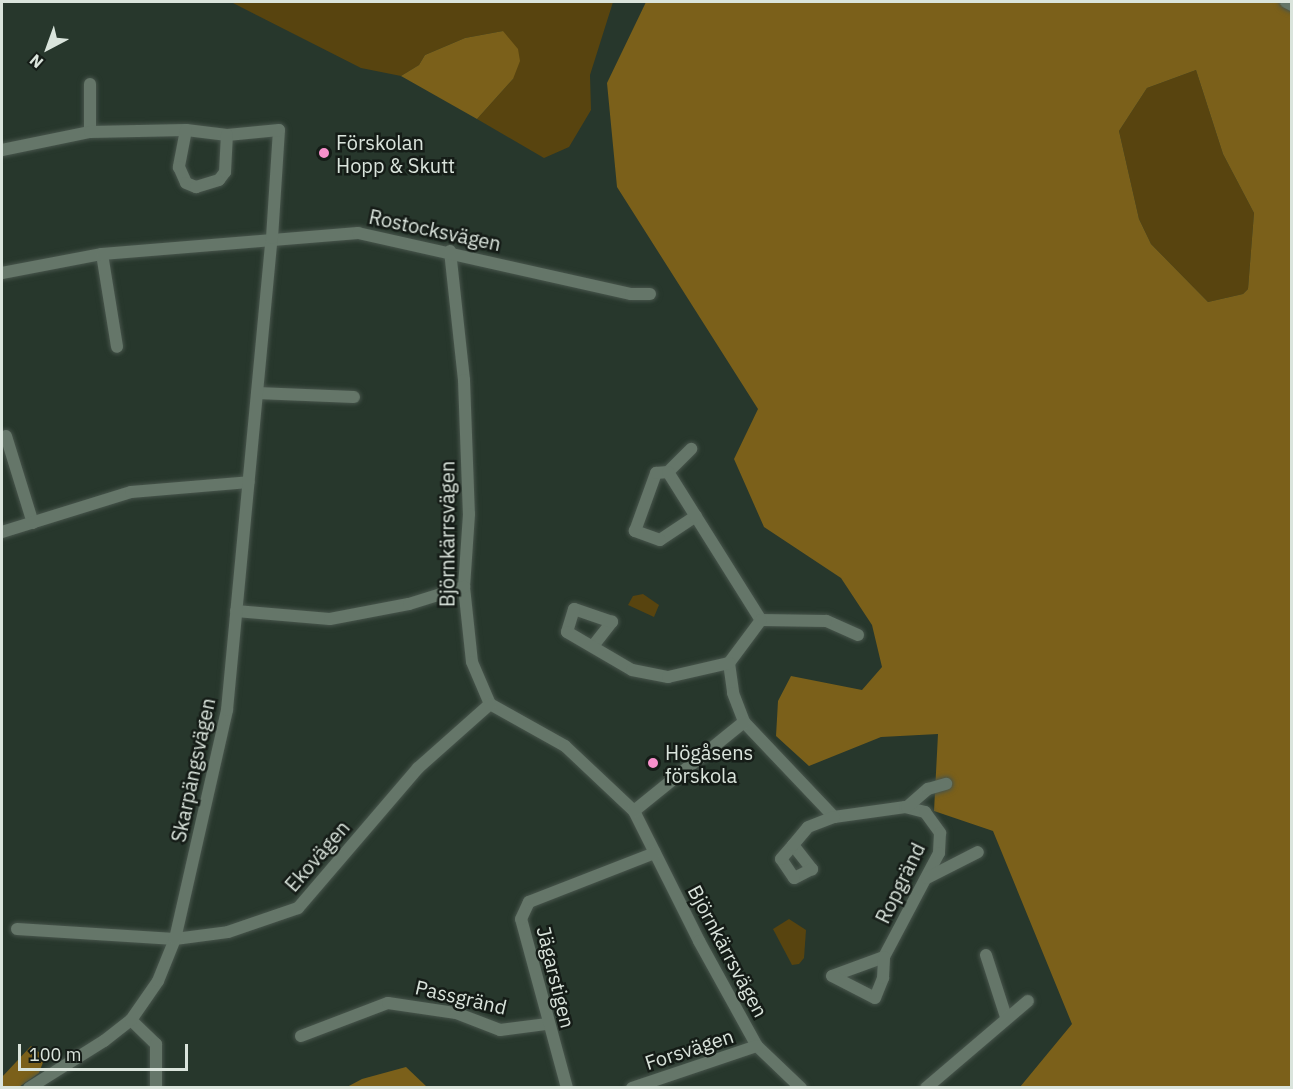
<!DOCTYPE html>
<html>
<head>
<meta charset="utf-8">
<style>
	body { margin:0 }
	#map { position:relative; width:1293px; height:1089px; overflow:hidden; background:#27372c; font-family:"IBM Plex Sans",sans-serif }
	div>[style] { position:absolute }
	.green>* { inset:0; background:#58440f }
	.forest>* { inset:0; background:#7b601a }
	.roads { filter:drop-shadow(0 0 2px #48554c) drop-shadow(0 0 2px #48554c) }
	.street>* { height:12px; margin:-6px; padding:0 6px; transform-origin:6px; border-radius:6px; background:#657669 }
	.dots>* { width:16px; height:16px; translate:-50% -50%; box-sizing:border-box; border:3px solid #151c17; border-radius:50% }
	span { translate:-50% -50%; white-space:nowrap; text-align:center; line-height:1.15; -webkit-text-stroke:5px #151c17; paint-order:stroke }
	.poi-label { font-size:20px; color:#dae4dc }
	.left { translate:0 -50%; text-align:left }
	.street-label { font-size:20px; color:#dae4dc }
	.frame { position:absolute; inset:0; border:3px solid #dae4dc; pointer-events:none }
	.north { position:absolute; left:18px; top:18px; width:60px; height:60px; -webkit-text-stroke:4px #151c17; paint-order:stroke; rotate:221deg; font-size:16px; font-weight:700; line-height:24px; text-align:center; color:#dae4dc }
	.north::after { content:''; display:block; margin:auto; width:21px; height:27px; background:#dae4dc; clip-path:polygon(50% 0,100% 100%,50% 72%,0 100%) }
	.scale { position:absolute; left:18px; top:1044px; width:170px; height:27px; box-sizing:border-box; border:3px solid #dae4dc; border-top:0; padding-left:8px; font-size:18px; line-height:21px; white-space:nowrap; color:#dae4dc; -webkit-text-stroke:4px #151c17; paint-order:stroke }
</style>
</head>
<body>
<div id="map">
	<div class="green">
		<i style="clip-path:polygon(231px 2px,613px 2px,590px 75px,591px 110px,569px 147px,544px 158px,477px 119px,513px 79px,503px 31px,465px 38px,425px 55px,419px 65px,401px 76px,361px 68px)"></i>
		<i style="clip-path:polygon(1196px 70px,1223px 154px,1254px 213px,1248px 289px,1243px 294px,1208px 302px,1151px 244px,1139px 219px,1119px 131px,1147px 88px)"></i>
		<i style="clip-path:polygon(643px 594px,659px 605px,654px 617px,628px 605px,633px 596px)"></i>
		<i style="clip-path:polygon(789px 919px,806px 930px,804px 958px,799px 964px,792px 965px,773px 929px)"></i>
	</div>
	<div class="forest">
		<i style="clip-path:polygon(evenodd,646px 2px,1291px 2px,1291px 1087px,1020px 1087px,1072px 1024px,993px 831px,934px 811px,938px 734px,881px 737px,809px 766px,776px 736px,778px 701px,791px 676px,862px 690px,882px 667px,872px 625px,841px 578px,764px 527px,734px 459px,758px 409px,617px 187px,607px 83px,646px 2px,1196px 70px,1223px 154px,1254px 213px,1248px 289px,1243px 294px,1208px 302px,1151px 244px,1139px 219px,1119px 131px,1147px 88px,1196px 70px)"></i>
		<i style="clip-path:polygon(503px 31px,518px 49px,520px 61px,513px 79px,477px 119px,401px 76px,419px 65px,425px 55px,465px 38px)"></i>
		<i style="clip-path:polygon(31px 1046px,45px 1057px,39px 1073px,19px 1087px,2px 1087px,2px 1077px)"></i>
		<i style="clip-path:polygon(406px 1067px,427px 1087px,347px 1087px,362px 1079px)"></i>
	</div>
	<div class="roads">
		<div class="street">
			<i style="left:1286px;top:2px;width:7px;rotate:27deg"></i>
			<i style="left:90px;top:84px;width:48px;rotate:90deg"></i>
			<i style="left:2px;top:150px;width:90px;rotate:-11.6deg"></i>
			<i style="left:90px;top:132px;width:96px;rotate:-1.2deg"></i>
			<i style="left:450px;top:251px;width:130px;rotate:83.8deg"></i>
			<i style="left:464px;top:380px;width:134px;rotate:87.9deg"></i>
			<i style="left:469px;top:514px;width:73px;rotate:93.9deg"></i>
			<i style="left:464px;top:587px;width:75px;rotate:83.9deg"></i>
			<i style="left:472px;top:662px;width:46px;rotate:66.8deg"></i>
			<i style="left:490px;top:704px;width:86px;rotate:29.2deg"></i>
			<i style="left:565px;top:746px;width:95px;rotate:43.3deg"></i>
			<i style="left:634px;top:811px;width:145px;rotate:63.4deg"></i>
			<i style="left:699px;top:941px;width:120px;rotate:61.1deg"></i>
			<i style="left:757px;top:1046px;width:61px;rotate:43.7deg"></i>
			<i style="left:102px;top:254px;width:94px;rotate:80.8deg"></i>
			<i style="left:2px;top:273px;width:102px;rotate:-10.8deg"></i>
			<i style="left:102px;top:254px;width:257px;rotate:-4.7deg"></i>
			<i style="left:358px;top:233px;width:280px;rotate:12.6deg"></i>
			<i style="left:631px;top:294px;width:19px"></i>
			<i style="left:257px;top:393px;width:97px;rotate:2.4deg"></i>
			<i style="left:6px;top:436px;width:91px;rotate:72.8deg"></i>
			<i style="left:668px;top:472px;width:33px;rotate:-45deg"></i>
			<i style="left:696px;top:516px;width:43px;rotate:146.3deg"></i>
			<i style="left:660px;top:540px;width:27px;rotate:-160deg"></i>
			<i style="left:635px;top:531px;width:62px;rotate:-70.1deg"></i>
			<i style="left:656px;top:473px;width:12px;rotate:-5deg"></i>
			<i style="left:668px;top:472px;width:175px;rotate:57.9deg"></i>
			<i style="left:2px;top:532px;width:135px;rotate:-17.2deg"></i>
			<i style="left:131px;top:492px;width:118px;rotate:-4.8deg"></i>
			<i style="left:236px;top:611px;width:94px;rotate:4.9deg"></i>
			<i style="left:330px;top:619px;width:80px;rotate:-10.8deg"></i>
			<i style="left:409px;top:604px;width:58px;rotate:-17.2deg"></i>
			<i style="left:858px;top:635px;width:35px;rotate:-156deg"></i>
			<i style="left:826px;top:621px;width:65px;rotate:-179.1deg"></i>
			<i style="left:761px;top:620px;width:54px;rotate:126.7deg"></i>
			<i style="left:729px;top:663px;width:30px;rotate:82deg"></i>
			<i style="left:733px;top:693px;width:31px;rotate:69deg"></i>
			<i style="left:744px;top:722px;width:131px;rotate:46.5deg"></i>
			<i style="left:834px;top:817px;width:72px;rotate:-8deg"></i>
			<i style="left:905px;top:807px;width:21px;rotate:14deg"></i>
			<i style="left:925px;top:812px;width:26px;rotate:54deg"></i>
			<i style="left:940px;top:833px;width:20px;rotate:93deg"></i>
			<i style="left:939px;top:853px;width:118px;rotate:117.9deg"></i>
			<i style="left:884px;top:957px;width:55px;rotate:159.9deg"></i>
			<i style="left:832px;top:976px;width:48px;rotate:27.1deg"></i>
			<i style="left:875px;top:998px;width:22px;rotate:-68deg"></i>
			<i style="left:883px;top:978px;width:21px;rotate:-87deg"></i>
			<i style="left:593px;top:646px;width:31px;rotate:-52deg"></i>
			<i style="left:612px;top:622px;width:40px;rotate:-161.1deg"></i>
			<i style="left:574px;top:609px;width:24px;rotate:107deg"></i>
			<i style="left:567px;top:632px;width:75px;rotate:30.3deg"></i>
			<i style="left:632px;top:670px;width:37px;rotate:11deg"></i>
			<i style="left:668px;top:677px;width:63px;rotate:-12.9deg"></i>
			<i style="left:907px;top:807px;width:28px;rotate:-41deg"></i>
			<i style="left:928px;top:789px;width:19px;rotate:-16deg"></i>
			<i style="left:634px;top:811px;width:141px;rotate:-39deg"></i>
			<i style="left:793px;top:845px;width:31px;rotate:52deg"></i>
			<i style="left:812px;top:869px;width:20px;rotate:153deg"></i>
			<i style="left:794px;top:878px;width:23px;rotate:-124deg"></i>
			<i style="left:781px;top:859px;width:18px;rotate:-49deg"></i>
			<i style="left:793px;top:845px;width:23px;rotate:-50deg"></i>
			<i style="left:808px;top:827px;width:28px;rotate:-21deg"></i>
			<i style="left:927px;top:878px;width:57px;rotate:-27deg"></i>
			<i style="left:17px;top:929px;width:158px;rotate:3.6deg"></i>
			<i style="left:175px;top:939px;width:53px;rotate:-7.5deg"></i>
			<i style="left:228px;top:932px;width:74px;rotate:-18.9deg"></i>
			<i style="left:298px;top:908px;width:184px;rotate:-49.4deg"></i>
			<i style="left:418px;top:768px;width:96px;rotate:-41.6deg"></i>
			<i style="left:986px;top:955px;width:65px;rotate:72.1deg"></i>
			<i style="left:131px;top:1020px;width:35px;rotate:44deg"></i>
			<i style="left:156px;top:1044px;width:44px;rotate:90deg"></i>
			<i style="left:301px;top:1036px;width:93px;rotate:-20.8deg"></i>
			<i style="left:388px;top:1003px;width:69px;rotate:8.4deg"></i>
			<i style="left:456px;top:1013px;width:47px;rotate:21.1deg"></i>
			<i style="left:500px;top:1030px;width:46px;rotate:-7.4deg"></i>
			<i style="left:29px;top:1088px;width:89px;rotate:-32.1deg"></i>
			<i style="left:104px;top:1041px;width:34px;rotate:-38deg"></i>
			<i style="left:131px;top:1020px;width:47px;rotate:-55.3deg"></i>
			<i style="left:158px;top:981px;width:45px;rotate:-68deg"></i>
			<i style="left:175px;top:939px;width:235px;rotate:-77.2deg"></i>
			<i style="left:227px;top:710px;width:474px;rotate:-84.6deg"></i>
			<i style="left:272px;top:238px;width:108px;rotate:-86.3deg"></i>
			<i style="left:279px;top:130px;width:52px;rotate:174.5deg"></i>
			<i style="left:227px;top:135px;width:41px;rotate:-173deg"></i>
			<i style="left:186px;top:130px;width:38px;rotate:101deg"></i>
			<i style="left:179px;top:167px;width:17px;rotate:66deg"></i>
			<i style="left:186px;top:183px;width:11px;rotate:22deg"></i>
			<i style="left:196px;top:187px;width:24px;rotate:-17deg"></i>
			<i style="left:219px;top:180px;width:10px;rotate:-53deg"></i>
			<i style="left:225px;top:172px;width:37px;rotate:-87deg"></i>
			<i style="left:567px;top:1088px;width:175px;rotate:-105.2deg"></i>
			<i style="left:521px;top:919px;width:19px;rotate:-65deg"></i>
			<i style="left:529px;top:902px;width:135px;rotate:-21.3deg"></i>
			<i style="left:632px;top:1088px;width:132px;rotate:-18.6deg"></i>
			<i style="left:926px;top:1088px;width:134px;rotate:-40.5deg"></i>
		</div>
	</div>
	<div class="dots">
		<i style="left:324px;top:153px;background:#f890cc"></i>
		<i style="left:653px;top:763px;background:#f890cc"></i>
	</div>
	<div class="poi-label">
		<span class="left" style="left:336px;top:154px">Förskolan<br>Hopp &amp; Skutt</span>
		<span class="left" style="left:665px;top:764px">Högåsens<br>förskola</span>
	</div>
	<div class="street-label">
		<span style="left:435px;top:230px;rotate:12deg">Rostocksvägen</span>
		<span style="left:447px;top:534px;rotate:-90deg">Björnkärrsvägen</span>
		<span style="left:193px;top:770px;rotate:-78deg">Skarpängsvägen</span>
		<span style="left:317px;top:856px;rotate:-49deg">Ekovägen</span>
		<span style="left:900px;top:883px;rotate:-64deg">Ropgränd</span>
		<span style="left:728px;top:951px;rotate:62deg">Björnkärrsvägen</span>
		<span style="left:556px;top:977px;rotate:76deg">Jägarstigen</span>
		<span style="left:461px;top:997px;rotate:13deg">Passgränd</span>
		<span style="left:689px;top:1049px;rotate:-18deg">Forsvägen</span>
	</div>
	<div class="frame"></div>
	<div class="north">N</div>
	<div class="scale">100 m</div>
</div>
</body>
</html>
